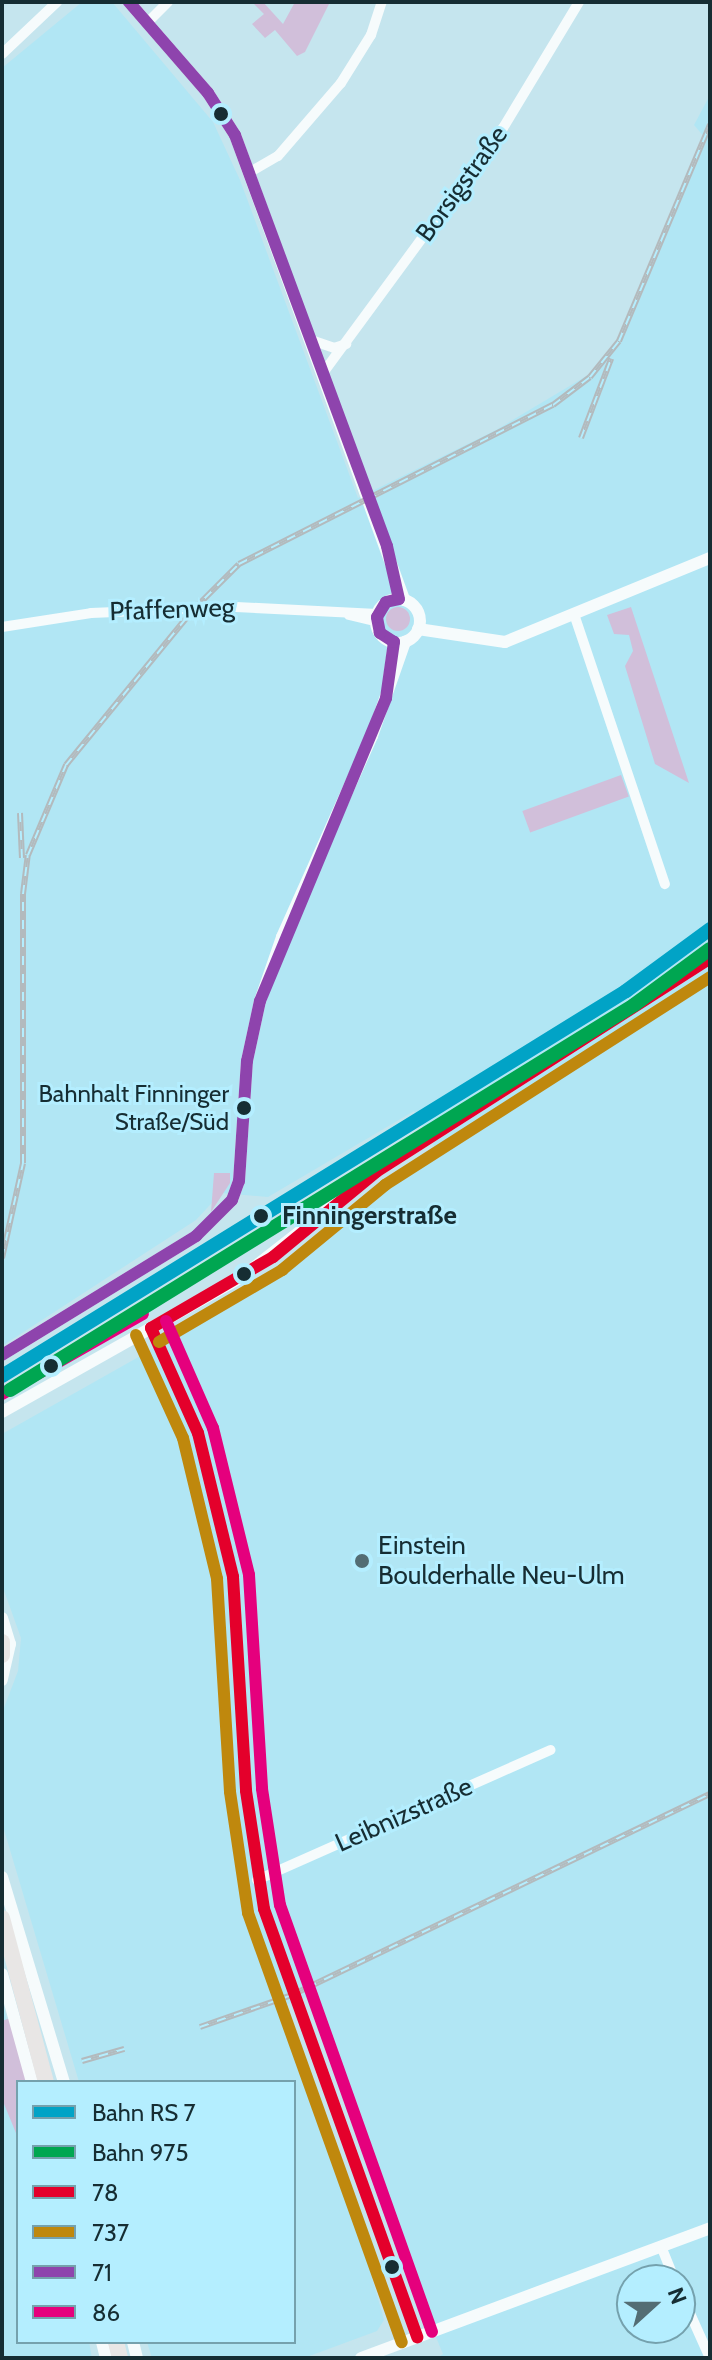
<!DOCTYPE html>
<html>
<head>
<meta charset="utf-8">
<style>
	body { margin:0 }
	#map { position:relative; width:712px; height:2360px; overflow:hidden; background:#c5e5ee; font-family:Cabin,sans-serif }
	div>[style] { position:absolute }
	.built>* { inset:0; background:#b1e6f4 }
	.green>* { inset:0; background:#d1bfda; transform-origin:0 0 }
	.round { border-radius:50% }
	.minor>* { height:10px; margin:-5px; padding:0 5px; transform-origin:5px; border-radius:5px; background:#f6fbfc }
	.tertiary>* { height:12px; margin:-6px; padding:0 6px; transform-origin:6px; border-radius:6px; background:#f6fbfc }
	.tertiary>.ring { margin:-6px; padding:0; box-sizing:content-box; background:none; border:12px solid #f6fbfc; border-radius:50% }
	.trunk>* { height:16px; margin:-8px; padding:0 8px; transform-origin:8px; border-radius:8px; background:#e8e6e5 }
	.rail>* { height:6px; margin-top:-3px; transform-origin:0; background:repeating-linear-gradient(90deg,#b4eeff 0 9px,#b3babd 0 18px); box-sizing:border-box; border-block:2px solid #b3babd }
	.bus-1>* { height:12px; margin:-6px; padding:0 6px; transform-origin:6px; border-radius:6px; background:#e4002b }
	.bus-2>* { height:12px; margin:-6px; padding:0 6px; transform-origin:6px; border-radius:6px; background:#bf880d }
	.bus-3>* { height:12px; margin:-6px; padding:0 6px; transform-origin:6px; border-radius:6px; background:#8e44ad }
	.bus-4>* { height:12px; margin:-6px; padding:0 6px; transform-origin:6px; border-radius:6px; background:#e5007d }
	.rail-1>* { height:14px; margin:-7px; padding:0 7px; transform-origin:7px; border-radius:7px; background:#01a3c6 }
	.rail-2>* { height:14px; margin:-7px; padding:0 7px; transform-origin:7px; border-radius:7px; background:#00a651 }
	.dots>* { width:22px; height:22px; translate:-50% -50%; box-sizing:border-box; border:4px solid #b4eeff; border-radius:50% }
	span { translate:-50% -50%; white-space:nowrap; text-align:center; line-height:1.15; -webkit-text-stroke:6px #b4eeff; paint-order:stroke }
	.bus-label { font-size:24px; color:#162d33 }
	.right { translate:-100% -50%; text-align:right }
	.street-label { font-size:26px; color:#162d33 }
	.stop-label { font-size:26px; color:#162d33; font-weight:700 }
	.left { translate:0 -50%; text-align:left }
	.poi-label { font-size:26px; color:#162d33 }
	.frame { position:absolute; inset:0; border:4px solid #162d33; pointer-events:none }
	.legend { position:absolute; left:16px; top:2080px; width:280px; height:264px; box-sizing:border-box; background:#b4eeff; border:2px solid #75a1ad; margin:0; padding:10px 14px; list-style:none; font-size:24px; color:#162d33 }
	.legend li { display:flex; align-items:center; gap:16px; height:40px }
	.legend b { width:40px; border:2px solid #75a1ad }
	.north { position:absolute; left:616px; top:2264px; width:80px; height:80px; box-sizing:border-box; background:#b4eeff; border:2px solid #75a1ad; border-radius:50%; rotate:69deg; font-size:22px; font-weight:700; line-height:32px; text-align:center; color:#162d33 }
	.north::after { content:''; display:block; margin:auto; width:28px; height:36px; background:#536d74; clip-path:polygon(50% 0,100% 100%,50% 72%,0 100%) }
</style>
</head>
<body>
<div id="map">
	<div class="built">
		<i style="clip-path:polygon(evenodd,82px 2px,112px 2px,213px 122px,240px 180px,358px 498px,496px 430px,588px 375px,618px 340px,706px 139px,694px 125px,710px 95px,710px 2358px,437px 2358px,443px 2354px,398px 2246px,311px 1995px,280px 2007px,351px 2203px,384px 2320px,377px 2331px,304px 2358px,152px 2358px,147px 2342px,294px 2342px,294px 2082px,79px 2082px,2px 1823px,2px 1713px,18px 1671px,21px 1638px,2px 1585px,2px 1434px,268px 1284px,436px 1149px,414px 1111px,268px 1197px,221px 1193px,196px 1220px,2px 1346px,2px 68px,82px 2px,632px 2280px,680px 2280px,680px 2328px,632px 2328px,632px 2280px)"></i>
		<i style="clip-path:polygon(2px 1996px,18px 2082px,18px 2342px,89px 2342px,92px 2358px,2px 2358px)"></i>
	</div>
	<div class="green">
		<i style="clip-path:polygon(252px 2px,263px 2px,283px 24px,295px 2px,330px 2px,305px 52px,297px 56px,275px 30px,265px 38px,252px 24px,264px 14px)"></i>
		<i class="round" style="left:386px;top:607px;width:24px;height:24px"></i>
		<i style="clip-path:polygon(631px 607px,689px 783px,655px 764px,625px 666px,633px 651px,629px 635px,614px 634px,607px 615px)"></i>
		<i style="left:621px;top:775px;width:23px;height:105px;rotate:70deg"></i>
		<i style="clip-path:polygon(214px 1173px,230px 1173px,230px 1183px,211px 1212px)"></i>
		<i style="clip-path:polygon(10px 2018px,27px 2082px,18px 2082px,18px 2138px,2px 2099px,2px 2021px)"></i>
	</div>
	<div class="minor">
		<i style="left:147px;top:23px;width:30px;rotate:-45deg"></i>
		<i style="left:2px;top:54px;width:76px;rotate:-43.4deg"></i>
		<i style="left:250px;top:172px;width:32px;rotate:-30deg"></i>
		<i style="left:278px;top:156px;width:96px;rotate:-49.2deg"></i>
		<i style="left:341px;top:83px;width:57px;rotate:-58deg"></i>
		<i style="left:371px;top:35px;width:35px;rotate:-72deg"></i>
		<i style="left:311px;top:340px;width:24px;rotate:19deg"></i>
		<i style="left:334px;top:348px;width:13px;rotate:-18deg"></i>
		<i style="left:323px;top:373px;width:304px;rotate:-53.7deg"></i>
		<i style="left:503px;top:128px;width:147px;rotate:-58.9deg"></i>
		<i style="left:574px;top:614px;width:285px;rotate:71.4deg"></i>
		<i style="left:349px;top:615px;width:28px;rotate:13deg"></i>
		<i style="left:2px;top:627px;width:90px;rotate:-8.9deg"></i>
		<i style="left:91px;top:613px;width:145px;rotate:-2.4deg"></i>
		<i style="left:236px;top:607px;width:141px;rotate:2.8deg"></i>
		<i style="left:151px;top:1328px;width:115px;rotate:65.9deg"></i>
		<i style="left:198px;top:1433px;width:148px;rotate:76.3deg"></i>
		<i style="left:233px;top:1577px;width:214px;rotate:86.5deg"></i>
		<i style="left:246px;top:1791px;width:119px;rotate:81.3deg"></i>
		<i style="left:264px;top:1909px;width:455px;rotate:70.3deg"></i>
		<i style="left:257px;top:1880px;width:321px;rotate:-23.9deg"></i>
		<i style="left:661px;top:2246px;width:37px;rotate:68deg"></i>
		<i style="left:680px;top:2291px;width:73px;rotate:65.9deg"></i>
	</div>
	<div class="tertiary">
		<i style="left:129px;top:2px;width:121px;rotate:49deg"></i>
		<i style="left:208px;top:93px;width:50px;rotate:57.3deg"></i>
		<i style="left:235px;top:135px;width:495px;rotate:70deg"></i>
		<i class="ring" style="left:376px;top:599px;width:32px;height:32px"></i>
		<i style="left:418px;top:629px;width:88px;rotate:8.5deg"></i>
		<i style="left:505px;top:642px;width:222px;rotate:-22.3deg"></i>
		<i style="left:389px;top:679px;width:37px;rotate:-82deg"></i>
		<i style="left:2px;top:1355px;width:228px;rotate:-31.5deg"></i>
		<i style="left:196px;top:1236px;width:51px;rotate:-45deg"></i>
		<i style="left:232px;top:1200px;width:20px;rotate:-70deg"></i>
		<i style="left:239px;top:1181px;width:120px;rotate:-86.2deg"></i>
		<i style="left:247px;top:1061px;width:61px;rotate:-77.8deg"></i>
		<i style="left:260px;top:1001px;width:68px;rotate:-71deg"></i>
		<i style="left:282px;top:937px;width:220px;rotate:-65.9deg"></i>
		<i style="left:372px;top:736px;width:100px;rotate:-70.7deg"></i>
		<i style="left:2px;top:1412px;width:277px;rotate:-29.4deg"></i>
		<i style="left:243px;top:1276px;width:169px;rotate:-38deg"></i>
		<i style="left:376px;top:1172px;width:397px;rotate:-32.6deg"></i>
		<i style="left:2px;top:1618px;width:27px;rotate:73deg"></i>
		<i style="left:10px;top:1644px;width:37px;rotate:103deg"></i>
		<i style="left:2px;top:1877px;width:214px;rotate:73.2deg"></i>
		<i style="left:2px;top:1974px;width:112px;rotate:74.5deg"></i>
		<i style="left:102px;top:2342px;width:16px;rotate:76deg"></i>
		<i style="left:133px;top:2342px;width:16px;rotate:76deg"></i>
		<i style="left:361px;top:2358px;width:372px;rotate:-20.4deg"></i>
	</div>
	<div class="trunk">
		<i style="left:2px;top:1642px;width:13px;rotate:90deg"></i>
		<i style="left:2px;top:1918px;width:170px;rotate:75deg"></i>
		<i style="left:116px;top:2342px;width:16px;rotate:76deg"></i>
	</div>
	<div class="rail">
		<i style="left:581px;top:438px;width:85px;rotate:-69.2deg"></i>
		<i style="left:20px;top:813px;width:45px;rotate:87.5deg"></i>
		<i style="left:2px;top:1258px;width:97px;rotate:-77.5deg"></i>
		<i style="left:23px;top:1163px;width:269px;rotate:-90deg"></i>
		<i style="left:23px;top:894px;width:39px;rotate:-83deg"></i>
		<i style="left:28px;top:855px;width:98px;rotate:-67.1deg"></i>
		<i style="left:66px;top:765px;width:199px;rotate:-50.7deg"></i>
		<i style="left:192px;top:611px;width:66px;rotate:-45deg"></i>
		<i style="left:239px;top:564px;width:352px;rotate:-26.9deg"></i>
		<i style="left:553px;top:405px;width:46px;rotate:-37.1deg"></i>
		<i style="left:590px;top:377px;width:46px;rotate:-51.1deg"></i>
		<i style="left:619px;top:341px;width:235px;rotate:-67.2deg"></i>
		<i style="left:200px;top:2027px;width:97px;rotate:-19.2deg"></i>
		<i style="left:292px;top:1995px;width:464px;rotate:-25.7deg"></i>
		<i style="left:82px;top:2061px;width:44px;rotate:-15.9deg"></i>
	</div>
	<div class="bus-1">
		<i style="left:151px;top:1328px;width:115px;rotate:65.9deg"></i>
		<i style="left:198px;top:1433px;width:148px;rotate:76.3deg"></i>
		<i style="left:233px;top:1577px;width:214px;rotate:86.5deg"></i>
		<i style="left:246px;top:1791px;width:119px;rotate:81.3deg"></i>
		<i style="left:264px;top:1909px;width:455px;rotate:70.3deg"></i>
		<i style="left:151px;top:1328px;width:141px;rotate:-30.2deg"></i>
		<i style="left:273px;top:1257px;width:134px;rotate:-39.5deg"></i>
		<i style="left:376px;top:1172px;width:397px;rotate:-32.6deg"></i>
	</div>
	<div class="bus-2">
		<i style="left:136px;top:1335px;width:113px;rotate:65.5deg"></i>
		<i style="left:183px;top:1438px;width:145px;rotate:76.4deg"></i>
		<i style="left:217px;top:1579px;width:213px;rotate:86.5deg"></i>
		<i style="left:230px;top:1792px;width:122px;rotate:81.5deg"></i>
		<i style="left:248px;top:1913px;width:456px;rotate:70.3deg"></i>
		<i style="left:159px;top:1342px;width:143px;rotate:-30.3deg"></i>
		<i style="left:282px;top:1270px;width:134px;rotate:-39.5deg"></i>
		<i style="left:385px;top:1185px;width:386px;rotate:-32.6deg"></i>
	</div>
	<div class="bus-3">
		<i style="left:2px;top:1355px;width:228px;rotate:-31.5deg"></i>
		<i style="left:196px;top:1236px;width:51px;rotate:-45deg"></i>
		<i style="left:232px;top:1200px;width:20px;rotate:-70deg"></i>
		<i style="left:239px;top:1181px;width:120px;rotate:-86.2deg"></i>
		<i style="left:247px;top:1061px;width:61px;rotate:-77.8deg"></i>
		<i style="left:260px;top:1001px;width:328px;rotate:-67.4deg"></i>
		<i style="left:386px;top:698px;width:57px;rotate:-81.9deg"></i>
		<i style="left:394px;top:642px;width:17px;rotate:-147deg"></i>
		<i style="left:380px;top:633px;width:16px;rotate:-101deg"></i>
		<i style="left:377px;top:617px;width:17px;rotate:-59deg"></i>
		<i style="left:386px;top:602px;width:13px;rotate:-13deg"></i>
		<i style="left:399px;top:599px;width:54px;rotate:-102.8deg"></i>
		<i style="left:387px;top:546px;width:438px;rotate:-110.3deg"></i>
		<i style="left:235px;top:135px;width:50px;rotate:-122.7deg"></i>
		<i style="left:208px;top:93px;width:121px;rotate:-131deg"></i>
	</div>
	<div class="bus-4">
		<i style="left:166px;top:1321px;width:117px;rotate:66.3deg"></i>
		<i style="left:213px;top:1428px;width:151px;rotate:76.2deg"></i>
		<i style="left:249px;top:1575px;width:214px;rotate:86.5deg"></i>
		<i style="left:262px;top:1789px;width:117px;rotate:81.2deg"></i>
		<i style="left:280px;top:1905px;width:453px;rotate:70.4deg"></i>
		<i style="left:2px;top:1394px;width:162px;rotate:-29.6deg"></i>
	</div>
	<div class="rail-1">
		<i style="left:2px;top:1376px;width:733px;rotate:-31.67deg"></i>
		<i style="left:626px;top:991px;width:104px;rotate:-36.4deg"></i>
	</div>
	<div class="rail-2">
		<i style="left:10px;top:1390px;width:733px;rotate:-31.67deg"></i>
		<i style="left:634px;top:1005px;width:94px;rotate:-36.4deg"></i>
	</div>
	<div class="dots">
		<i style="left:221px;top:114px;background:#162d33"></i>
		<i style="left:244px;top:1108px;background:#162d33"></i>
		<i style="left:261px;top:1216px;background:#162d33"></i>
		<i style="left:244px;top:1274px;background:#162d33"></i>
		<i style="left:51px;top:1366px;background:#162d33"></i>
		<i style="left:362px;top:1561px;background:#536d74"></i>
		<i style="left:392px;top:2267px;background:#162d33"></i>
	</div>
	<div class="bus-label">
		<span class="right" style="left:229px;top:1108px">Bahnhalt Finninger<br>Straße/Süd</span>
	</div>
	<div class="street-label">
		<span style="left:462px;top:184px;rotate:-54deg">Borsigstraße</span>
		<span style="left:172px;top:610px;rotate:-2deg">Pfaffenweg</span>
		<span style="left:404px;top:1815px;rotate:-24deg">Leibnizstraße</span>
	</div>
	<div class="stop-label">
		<span class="left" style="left:282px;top:1216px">Finningerstraße</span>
	</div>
	<div class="poi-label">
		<span class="left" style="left:378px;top:1561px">Einstein<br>Boulderhalle Neu-Ulm</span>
	</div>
	<div class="frame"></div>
	<ul class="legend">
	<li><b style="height:10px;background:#01a3c6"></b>Bahn RS 7</li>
	<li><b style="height:10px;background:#00a651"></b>Bahn 975</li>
	<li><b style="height:10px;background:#e4002b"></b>78</li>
	<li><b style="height:10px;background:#bf880d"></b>737</li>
	<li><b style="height:10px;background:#8e44ad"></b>71</li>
	<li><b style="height:10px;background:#e5007d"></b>86</li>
	</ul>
	<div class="north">N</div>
</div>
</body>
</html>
